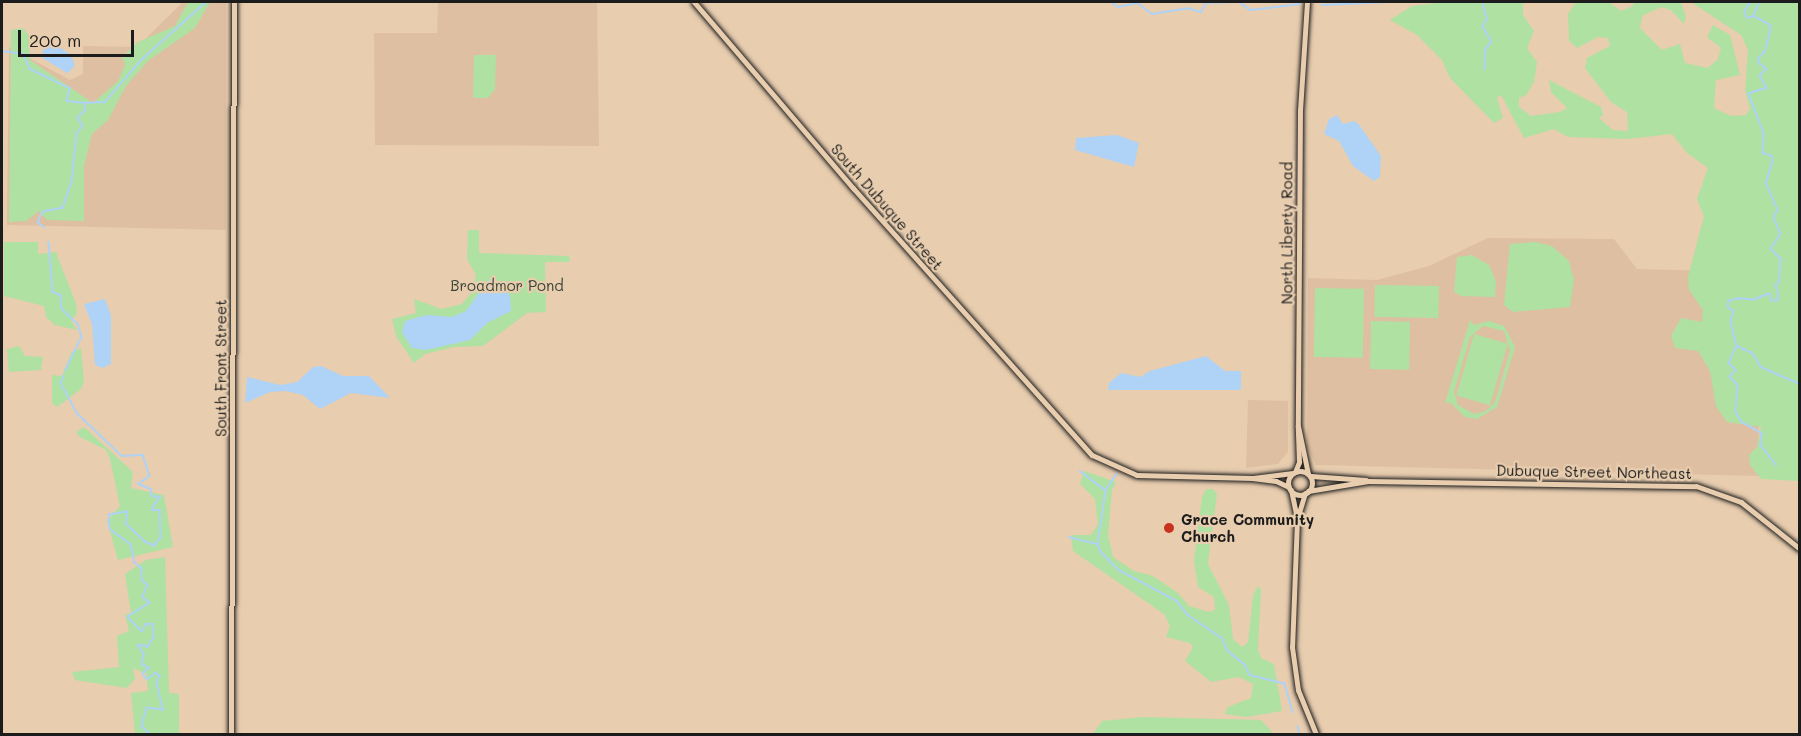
<!DOCTYPE html>
<html>
<head>
<meta charset="utf-8">
<style>
	body { margin:0 }
	#map { position:relative; width:1801px; height:736px; overflow:hidden; background:#e8cdaf; font-family:Mali,sans-serif }
	div>[style] { position:absolute }
	.built>* { inset:0; background:#dfbfa1 }
	.green>* { inset:0; background:#afe1a2; transform-origin:0 0 }
	.water>* { inset:0; background:#aed3f7 }
	.stream>* { height:1.5px; margin:-0.75px; padding:0 0.75px; transform-origin:0.75px; border-radius:0.75px; background:#aed3f7 }
	.roads { filter:drop-shadow(0 0 2px #1c1c1c) drop-shadow(0 0 2px #1c1c1c) }
	.secondary>* { height:5px; margin:-2.5px; padding:0 2.5px; transform-origin:2.5px; border-radius:2.5px; background:#e8cdaf }
	.secondary>.ring { margin:-2.5px; padding:0; box-sizing:content-box; background:none; border:5px solid #e8cdaf; border-radius:50% }
	.dots>* { width:16px; height:16px; translate:-50% -50%; box-sizing:border-box; border:3px solid #e8cdaf; border-radius:50% }
	span { translate:-50% -50%; white-space:nowrap; text-align:center; line-height:1.15; -webkit-text-stroke:4.5px #e8cdaf; paint-order:stroke }
	.street-label { font-size:15px; color:#1c1c1c }
	.park-label { font-size:15px; color:#394337 }
	.poi-label { font-size:15px; color:#1c1c1c; font-weight:700 }
	.left { translate:0 -50%; text-align:left }
	.frame { position:absolute; inset:0; border:3px solid #1c1c1c; pointer-events:none }
	.scale { position:absolute; left:18px; top:30px; width:116px; height:27px; box-sizing:border-box; border:3px solid #1c1c1c; border-top:0; padding-left:8px; font-size:18px; line-height:21px; white-space:nowrap; color:#1c1c1c; -webkit-text-stroke:4px #e8cdaf; paint-order:stroke }
</style>
</head>
<body>
<div id="map">
	<div class="built">
		<i style="clip-path:polygon(183px 2px,226px 2px,226px 230px,7px 225px,9px 47px,70px 80px,83px 74px,83px 46px,137px 47px)"></i>
		<i style="clip-path:polygon(438px 2px,597px 2px,599px 146px,375px 145px,374px 33px,437px 33px)"></i>
		<i style="clip-path:polygon(1488px 238px,1614px 239px,1637px 269px,1757px 272px,1759px 476px,1316px 465px,1307px 447px,1308px 278px,1377px 280px,1429px 266px)"></i>
		<i style="clip-path:polygon(1248px 400px,1288px 401px,1288px 452px,1278px 464px,1246px 468px)"></i>
	</div>
	<div class="green">
		<i style="clip-path:polygon(188px 2px,210px 2px,195px 28px,148px 61px,126px 86px,108px 120px,92px 134px,84px 166px,84px 221px,47px 220px,39px 211px,26px 221px,9px 222px,11px 30px,23px 28px,29px 36px,30px 60px,93px 103px,118px 81px,125px 65px,122px 57px,138px 42px,175px 26px)"></i>
		<i style="clip-path:polygon(1444px 2px,1523px 2px,1523px 15px,1534px 31px,1527px 48px,1537px 62px,1534px 82px,1526px 95px,1519px 98px,1519px 107px,1531px 116px,1560px 112px,1567px 108px,1551px 92px,1549px 80px,1601px 107px,1603px 115px,1599px 118px,1613px 130px,1628px 131px,1627px 112px,1611px 102px,1585px 68px,1587px 58px,1610px 46px,1608px 38px,1598px 37px,1577px 48px,1569px 41px,1568px 14px,1576px 2px,1609px 2px,1621px 11px,1633px 6px,1633px 2px,1681px 2px,1686px 16px,1684px 24px,1671px 10px,1661px 7px,1642px 16px,1640px 28px,1662px 50px,1680px 44px,1685px 63px,1708px 68px,1718px 59px,1721px 48px,1707px 37px,1713px 25px,1730px 35px,1740px 75px,1716px 80px,1714px 108px,1731px 116px,1746px 115px,1750px 108px,1745px 91px,1748px 50px,1741px 35px,1691px 2px,1799px 2px,1799px 481px,1761px 479px,1750px 465px,1749px 455px,1757px 447px,1761px 427px,1727px 422px,1716px 406px,1710px 371px,1698px 351px,1675px 348px,1671px 336px,1681px 318px,1702px 322px,1703px 310px,1689px 290px,1688px 277px,1704px 216px,1697px 199px,1708px 168px,1687px 153px,1672px 134px,1628px 139px,1568px 137px,1554px 129px,1524px 138px,1501px 95px,1497px 98px,1503px 118px,1494px 123px,1450px 78px,1442px 60px,1417px 35px,1390px 20px,1412px 6px)"></i>
		<i style="clip-path:polygon(474px 55px,496px 55px,495px 89px,488px 98px,473px 98px)"></i>
		<i style="clip-path:polygon(468px 230px,479px 230px,479px 253px,569px 256px,570px 262px,545px 262px,546px 312px,527px 313px,483px 346px,454px 347px,425px 354px,414px 363px,396px 336px,392px 319px,416px 313px,414px 299px,442px 309px,462px 304px,472px 292px,476px 275px,467px 259px)"></i>
		<i style="clip-path:polygon(4px 242px,38px 242px,38px 254px,56px 252px,76px 304px,77px 314px,71px 320px,77px 330px,55px 325px,46px 317px,44px 306px,4px 296px)"></i>
		<i style="clip-path:polygon(1535px 242px,1552px 246px,1569px 261px,1574px 280px,1570px 307px,1513px 312px,1504px 305px,1510px 244px)"></i>
		<i style="clip-path:polygon(1472px 255px,1489px 265px,1496px 281px,1495px 297px,1461px 296px,1454px 292px,1457px 257px)"></i>
		<i style="left:1375px;top:285px;width:64px;height:32px;rotate:1deg"></i>
		<i style="left:1315px;top:288px;width:49px;height:69px;rotate:1deg"></i>
		<i style="clip-path:polygon(evenodd,1470px 320px,1474px 325px,1489px 321px,1504px 326px,1515px 347px,1497px 407px,1477px 419px,1465px 417px,1451px 403px,1445px 403px,1470px 320px,1483px 326px,1504px 331px,1510px 351px,1495px 402px,1486px 411px,1474px 414px,1458px 405px,1454px 392px,1470px 337px,1483px 326px)"></i>
		<i style="left:1371px;top:321px;width:39px;height:48px;rotate:1deg"></i>
		<i style="left:1474px;top:334px;width:35px;height:64px;rotate:16deg"></i>
		<i style="clip-path:polygon(19px 346px,25px 356px,43px 357px,41px 370px,9px 372px,7px 349px)"></i>
		<i style="clip-path:polygon(81px 348px,84px 381px,81px 389px,57px 407px,52px 403px,52px 375px,62px 376px,71px 353px)"></i>
		<i style="clip-path:polygon(84px 427px,133px 472px,131px 488px,164px 495px,173px 547px,118px 560px,107px 521px,120px 506px,110px 459px,106px 450px,80px 437px,76px 432px)"></i>
		<i style="clip-path:polygon(1084px 471px,1116px 482px,1112px 490px,1108px 535px,1113px 557px,1134px 571px,1153px 576px,1178px 593px,1189px 606px,1209px 612px,1215px 610px,1214px 597px,1198px 587px,1194px 560px,1202px 497px,1206px 489px,1213px 489px,1217px 494px,1208px 564px,1229px 605px,1233px 639px,1242px 647px,1248px 642px,1253px 595px,1258px 586px,1261px 589px,1258px 649px,1261px 658px,1274px 664px,1282px 711px,1246px 717px,1225px 714px,1228px 707px,1251px 698px,1253px 684px,1239px 677px,1211px 682px,1185px 661px,1193px 647px,1190px 643px,1166px 637px,1170px 626px,1164px 614px,1073px 551px,1071px 535px,1091px 535px,1098px 524px,1095px 499px,1080px 484px)"></i>
		<i style="clip-path:polygon(165px 557px,169px 693px,179px 694px,179px 734px,135px 734px,131px 693px,148px 691px,146px 674px,133px 668px,135px 679px,127px 688px,75px 680px,72px 672px,119px 667px,117px 636px,129px 631px,125px 615px,131px 613px,125px 574px,146px 560px)"></i>
		<i style="clip-path:polygon(1143px 717px,1261px 720px,1274px 734px,1093px 734px,1102px 721px)"></i>
	</div>
	<div class="water">
		<i style="clip-path:polygon(45px 45px,59px 47px,71px 55px,75px 65px,70px 71px,67px 73px,41px 57px)"></i>
		<i style="clip-path:polygon(1337px 115px,1343px 124px,1355px 121px,1360px 126px,1381px 156px,1380px 177px,1374px 181px,1353px 166px,1339px 141px,1324px 134px,1329px 119px)"></i>
		<i style="clip-path:polygon(1117px 135px,1139px 143px,1134px 167px,1075px 150px,1076px 138px)"></i>
		<i style="clip-path:polygon(489px 279px,503px 286px,510px 296px,511px 311px,487px 323px,470px 340px,426px 350px,412px 348px,402px 332px,405px 321px,427px 315px,452px 317px,466px 311px)"></i>
		<i style="clip-path:polygon(105px 299px,111px 315px,111px 364px,103px 368px,95px 365px,92px 324px,84px 304px)"></i>
		<i style="clip-path:polygon(1206px 356px,1225px 371px,1241px 371px,1241px 390px,1108px 390px,1109px 383px,1121px 373px,1140px 377px,1150px 371px)"></i>
		<i style="clip-path:polygon(321px 366px,343px 376px,369px 376px,390px 398px,351px 393px,320px 409px,303px 395px,286px 391px,270px 392px,245px 403px,247px 377px,281px 385px,297px 382px,313px 367px)"></i>
	</div>
	<div class="stream">
		<i style="left:1111px;top:2px;width:9px;rotate:36deg"></i>
		<i style="left:1118px;top:7px;width:20px;rotate:-11deg"></i>
		<i style="left:1138px;top:3px;width:18px;rotate:38deg"></i>
		<i style="left:1152px;top:14px;width:36px;rotate:-9deg"></i>
		<i style="left:1188px;top:8px;width:14px;rotate:17deg"></i>
		<i style="left:1201px;top:12px;width:10px;rotate:-61deg"></i>
		<i style="left:1206px;top:3px;width:29px;rotate:-2deg"></i>
		<i style="left:1239px;top:2px;width:14px;rotate:34deg"></i>
		<i style="left:1251px;top:10px;width:49px;rotate:-7deg"></i>
		<i style="left:1483px;top:2px;width:18px;rotate:77deg"></i>
		<i style="left:1487px;top:20px;width:8px;rotate:120deg"></i>
		<i style="left:1483px;top:27px;width:17px;rotate:59deg"></i>
		<i style="left:1492px;top:42px;width:9px;rotate:131deg"></i>
		<i style="left:1486px;top:49px;width:20px;rotate:93deg"></i>
		<i style="left:1747px;top:2px;width:4px;rotate:34deg"></i>
		<i style="left:1750px;top:4px;width:9px;rotate:126deg"></i>
		<i style="left:1745px;top:11px;width:7px;rotate:74deg"></i>
		<i style="left:1747px;top:18px;width:7px;rotate:-16deg"></i>
		<i style="left:1760px;top:2px;width:15px;rotate:113deg"></i>
		<i style="left:1754px;top:16px;width:18px;rotate:29deg"></i>
		<i style="left:1770px;top:25px;width:5px;rotate:79deg"></i>
		<i style="left:1771px;top:30px;width:23px;rotate:105deg"></i>
		<i style="left:1765px;top:52px;width:8px;rotate:135deg"></i>
		<i style="left:1759px;top:58px;width:5px;rotate:90deg"></i>
		<i style="left:1759px;top:63px;width:10px;rotate:37deg"></i>
		<i style="left:1767px;top:69px;width:10px;rotate:135deg"></i>
		<i style="left:1760px;top:76px;width:14px;rotate:60deg"></i>
		<i style="left:1767px;top:88px;width:19px;rotate:162deg"></i>
		<i style="left:1749px;top:94px;width:42px;rotate:69deg"></i>
		<i style="left:1764px;top:133px;width:20px;rotate:93deg"></i>
		<i style="left:1763px;top:153px;width:9px;rotate:18deg"></i>
		<i style="left:1772px;top:156px;width:6px;rotate:81deg"></i>
		<i style="left:1773px;top:162px;width:22px;rotate:108deg"></i>
		<i style="left:1766px;top:183px;width:30px;rotate:66deg"></i>
		<i style="left:1778px;top:210px;width:8px;rotate:120deg"></i>
		<i style="left:1774px;top:217px;width:18px;rotate:68deg"></i>
		<i style="left:1781px;top:234px;width:18px;rotate:124deg"></i>
		<i style="left:1771px;top:249px;width:14px;rotate:45deg"></i>
		<i style="left:1781px;top:259px;width:22px;rotate:93deg"></i>
		<i style="left:1780px;top:281px;width:6px;rotate:135deg"></i>
		<i style="left:1776px;top:285px;width:11px;rotate:75deg"></i>
		<i style="left:1779px;top:296px;width:5px;rotate:112deg"></i>
		<i style="left:1777px;top:301px;width:5px;rotate:180deg"></i>
		<i style="left:1772px;top:301px;width:8px;rotate:-113deg"></i>
		<i style="left:1769px;top:294px;width:16px;rotate:158deg"></i>
		<i style="left:1754px;top:300px;width:16px;rotate:-176deg"></i>
		<i style="left:1738px;top:299px;width:9px;rotate:167deg"></i>
		<i style="left:1729px;top:301px;width:6px;rotate:99deg"></i>
		<i style="left:1728px;top:307px;width:7px;rotate:34deg"></i>
		<i style="left:1734px;top:311px;width:11px;rotate:105deg"></i>
		<i style="left:1731px;top:322px;width:25px;rotate:76deg"></i>
		<i style="left:1737px;top:346px;width:17px;rotate:24deg"></i>
		<i style="left:1753px;top:353px;width:16px;rotate:60deg"></i>
		<i style="left:1761px;top:367px;width:43px;rotate:23.6deg"></i>
		<i style="left:1792px;top:2px;width:7px"></i>
		<i style="left:1322px;top:5px;width:66px;rotate:-2.6deg"></i>
		<i style="left:2px;top:51px;width:22px;rotate:8deg"></i>
		<i style="left:24px;top:54px;width:16px;rotate:68deg"></i>
		<i style="left:30px;top:69px;width:44px;rotate:25.4deg"></i>
		<i style="left:70px;top:88px;width:13px;rotate:103deg"></i>
		<i style="left:67px;top:101px;width:18px;rotate:6deg"></i>
		<i style="left:85px;top:103px;width:7px;rotate:82deg"></i>
		<i style="left:86px;top:110px;width:11px;rotate:135deg"></i>
		<i style="left:78px;top:118px;width:9px;rotate:58deg"></i>
		<i style="left:83px;top:126px;width:10px;rotate:127deg"></i>
		<i style="left:77px;top:134px;width:48px;rotate:95.9deg"></i>
		<i style="left:72px;top:182px;width:28px;rotate:109deg"></i>
		<i style="left:63px;top:208px;width:20px;rotate:169deg"></i>
		<i style="left:43px;top:212px;width:11px;rotate:117deg"></i>
		<i style="left:38px;top:222px;width:8px;rotate:40deg"></i>
		<i style="left:85px;top:103px;width:20px;rotate:-3deg"></i>
		<i style="left:105px;top:102px;width:57px;rotate:-49.3deg"></i>
		<i style="left:142px;top:59px;width:86px;rotate:-41.7deg"></i>
		<i style="left:49px;top:242px;width:50px;rotate:85.4deg"></i>
		<i style="left:53px;top:292px;width:9px;rotate:21deg"></i>
		<i style="left:61px;top:295px;width:14px;rotate:86deg"></i>
		<i style="left:62px;top:309px;width:22px;rotate:43deg"></i>
		<i style="left:78px;top:324px;width:14px;rotate:73deg"></i>
		<i style="left:82px;top:337px;width:37px;rotate:116deg"></i>
		<i style="left:1737px;top:346px;width:19px;rotate:115deg"></i>
		<i style="left:1729px;top:363px;width:10px;rotate:45deg"></i>
		<i style="left:1736px;top:370px;width:9px;rotate:131deg"></i>
		<i style="left:1730px;top:377px;width:11px;rotate:45deg"></i>
		<i style="left:1738px;top:385px;width:27px;rotate:94deg"></i>
		<i style="left:1736px;top:412px;width:12px;rotate:59deg"></i>
		<i style="left:1742px;top:422px;width:23px;rotate:29deg"></i>
		<i style="left:1762px;top:433px;width:12px;rotate:95deg"></i>
		<i style="left:1761px;top:445px;width:25px;rotate:53deg"></i>
		<i style="left:64px;top:376px;width:8px;rotate:113deg"></i>
		<i style="left:61px;top:383px;width:34px;rotate:62deg"></i>
		<i style="left:77px;top:413px;width:62px;rotate:43.7deg"></i>
		<i style="left:122px;top:456px;width:21px;rotate:-3deg"></i>
		<i style="left:143px;top:455px;width:22px;rotate:72deg"></i>
		<i style="left:150px;top:476px;width:14px;rotate:144deg"></i>
		<i style="left:139px;top:484px;width:13px;rotate:23deg"></i>
		<i style="left:151px;top:489px;width:7px;rotate:82deg"></i>
		<i style="left:152px;top:496px;width:8px;rotate:7deg"></i>
		<i style="left:160px;top:497px;width:15px;rotate:122deg"></i>
		<i style="left:152px;top:510px;width:8px"></i>
		<i style="left:160px;top:510px;width:28px;rotate:88deg"></i>
		<i style="left:161px;top:538px;width:11px;rotate:131deg"></i>
		<i style="left:154px;top:546px;width:10px;rotate:-156deg"></i>
		<i style="left:145px;top:542px;width:26px;rotate:-137deg"></i>
		<i style="left:126px;top:524px;width:12px;rotate:-85deg"></i>
		<i style="left:127px;top:512px;width:18px;rotate:171deg"></i>
		<i style="left:109px;top:515px;width:14px;rotate:86deg"></i>
		<i style="left:110px;top:529px;width:26px;rotate:36deg"></i>
		<i style="left:131px;top:544px;width:19px;rotate:78deg"></i>
		<i style="left:135px;top:563px;width:9px;rotate:36deg"></i>
		<i style="left:142px;top:568px;width:12px;rotate:90deg"></i>
		<i style="left:142px;top:580px;width:8px;rotate:40deg"></i>
		<i style="left:148px;top:585px;width:13px;rotate:113deg"></i>
		<i style="left:143px;top:597px;width:9px;rotate:41deg"></i>
		<i style="left:150px;top:603px;width:26px;rotate:148deg"></i>
		<i style="left:128px;top:617px;width:20px;rotate:45deg"></i>
		<i style="left:142px;top:631px;width:8px;rotate:-60deg"></i>
		<i style="left:146px;top:624px;width:7px"></i>
		<i style="left:153px;top:624px;width:13px;rotate:86deg"></i>
		<i style="left:154px;top:637px;width:12px;rotate:121deg"></i>
		<i style="left:148px;top:647px;width:10px;rotate:-169deg"></i>
		<i style="left:138px;top:645px;width:11px;rotate:56deg"></i>
		<i style="left:144px;top:654px;width:10px;rotate:101deg"></i>
		<i style="left:142px;top:664px;width:8px;rotate:30deg"></i>
		<i style="left:149px;top:668px;width:8px;rotate:135deg"></i>
		<i style="left:143px;top:674px;width:6px;rotate:51deg"></i>
		<i style="left:147px;top:679px;width:11px;rotate:-34deg"></i>
		<i style="left:156px;top:673px;width:5px;rotate:37deg"></i>
		<i style="left:160px;top:676px;width:8px;rotate:113deg"></i>
		<i style="left:157px;top:683px;width:28px;rotate:77deg"></i>
		<i style="left:163px;top:710px;width:16px;rotate:-173deg"></i>
		<i style="left:147px;top:708px;width:19px;rotate:106deg"></i>
		<i style="left:142px;top:726px;width:11px;rotate:45deg"></i>
		<i style="left:1080px;top:471px;width:31px;rotate:37deg"></i>
		<i style="left:1117px;top:474px;width:20px;rotate:123deg"></i>
		<i style="left:1106px;top:491px;width:54px;rotate:98.6deg"></i>
		<i style="left:1098px;top:544px;width:9px;rotate:69deg"></i>
		<i style="left:1101px;top:552px;width:25px;rotate:45deg"></i>
		<i style="left:1119px;top:570px;width:66px;rotate:28.1deg"></i>
		<i style="left:1177px;top:601px;width:18px;rotate:52deg"></i>
		<i style="left:1188px;top:615px;width:41px;rotate:34.1deg"></i>
		<i style="left:1222px;top:638px;width:14px;rotate:65deg"></i>
		<i style="left:1228px;top:651px;width:22px;rotate:39deg"></i>
		<i style="left:1245px;top:665px;width:11px;rotate:63deg"></i>
		<i style="left:1250px;top:675px;width:36px;rotate:14deg"></i>
		<i style="left:1285px;top:684px;width:29px;rotate:74deg"></i>
		<i style="left:1069px;top:537px;width:29px;rotate:14deg"></i>
		<i style="left:1298px;top:726px;width:8px;rotate:76deg"></i>
	</div>
	<div class="roads">
		<div class="secondary">
			<i style="left:694px;top:2px;width:245px;rotate:49.5deg"></i>
			<i style="left:853px;top:188px;width:358px;rotate:48.2deg"></i>
			<i style="left:1092px;top:455px;width:49px;rotate:24deg"></i>
			<i style="left:1137px;top:475px;width:115px;rotate:1.5deg"></i>
			<i style="left:1252px;top:478px;width:24px;rotate:7deg"></i>
			<i style="left:1276px;top:481px;width:14px;rotate:25deg"></i>
			<i style="left:1307px;top:2px;width:108px;rotate:93.7deg"></i>
			<i style="left:1300px;top:110px;width:316px;rotate:90.4deg"></i>
			<i style="left:1298px;top:426px;width:49px;rotate:78.2deg"></i>
			<i class="ring" style="left:1288px;top:471px;width:19px;height:19px"></i>
			<i style="left:1295px;top:472px;width:11px;rotate:-68deg"></i>
			<i style="left:1299px;top:462px;width:36px;rotate:-92deg"></i>
			<i style="left:1311px;top:476px;width:55px;rotate:4.2deg"></i>
			<i style="left:1253px;top:478px;width:40px;rotate:-7.1deg"></i>
			<i style="left:1291px;top:490px;width:30px;rotate:78deg"></i>
			<i style="left:1308px;top:491px;width:61px;rotate:-9.5deg"></i>
			<i style="left:1368px;top:481px;width:328px;rotate:0.9deg"></i>
			<i style="left:1696px;top:486px;width:48px;rotate:19.6deg"></i>
			<i style="left:1741px;top:502px;width:75px;rotate:38.5deg"></i>
			<i style="left:1305px;top:493px;width:27px;rotate:107deg"></i>
			<i style="left:1297px;top:519px;width:128px;rotate:92.2deg"></i>
			<i style="left:1292px;top:647px;width:43px;rotate:82.1deg"></i>
			<i style="left:1298px;top:690px;width:48px;rotate:67.8deg"></i>
			<i style="left:231px;top:734px;width:732px;rotate:-89.77deg"></i>
		</div>
	</div>
	<div class="dots">
		<i style="left:1169px;top:528px;background:#c8321e"></i>
	</div>
	<div class="street-label">
		<span style="left:887px;top:207px;rotate:49deg">South Dubuque Street</span>
		<span style="left:1287px;top:233px;rotate:-90deg">North Liberty Road</span>
		<span style="left:221px;top:368px;rotate:-90deg">South Front Street</span>
		<span style="left:1594px;top:472px;rotate:1deg">Dubuque Street Northeast</span>
	</div>
	<div class="park-label">
		<span style="left:507px;top:286px">Broadmor Pond</span>
	</div>
	<div class="poi-label">
		<span class="left" style="left:1181px;top:528px">Grace Community<br>Church</span>
	</div>
	<div class="frame"></div>
	<div class="scale">200 m</div>
</div>
</body>
</html>
